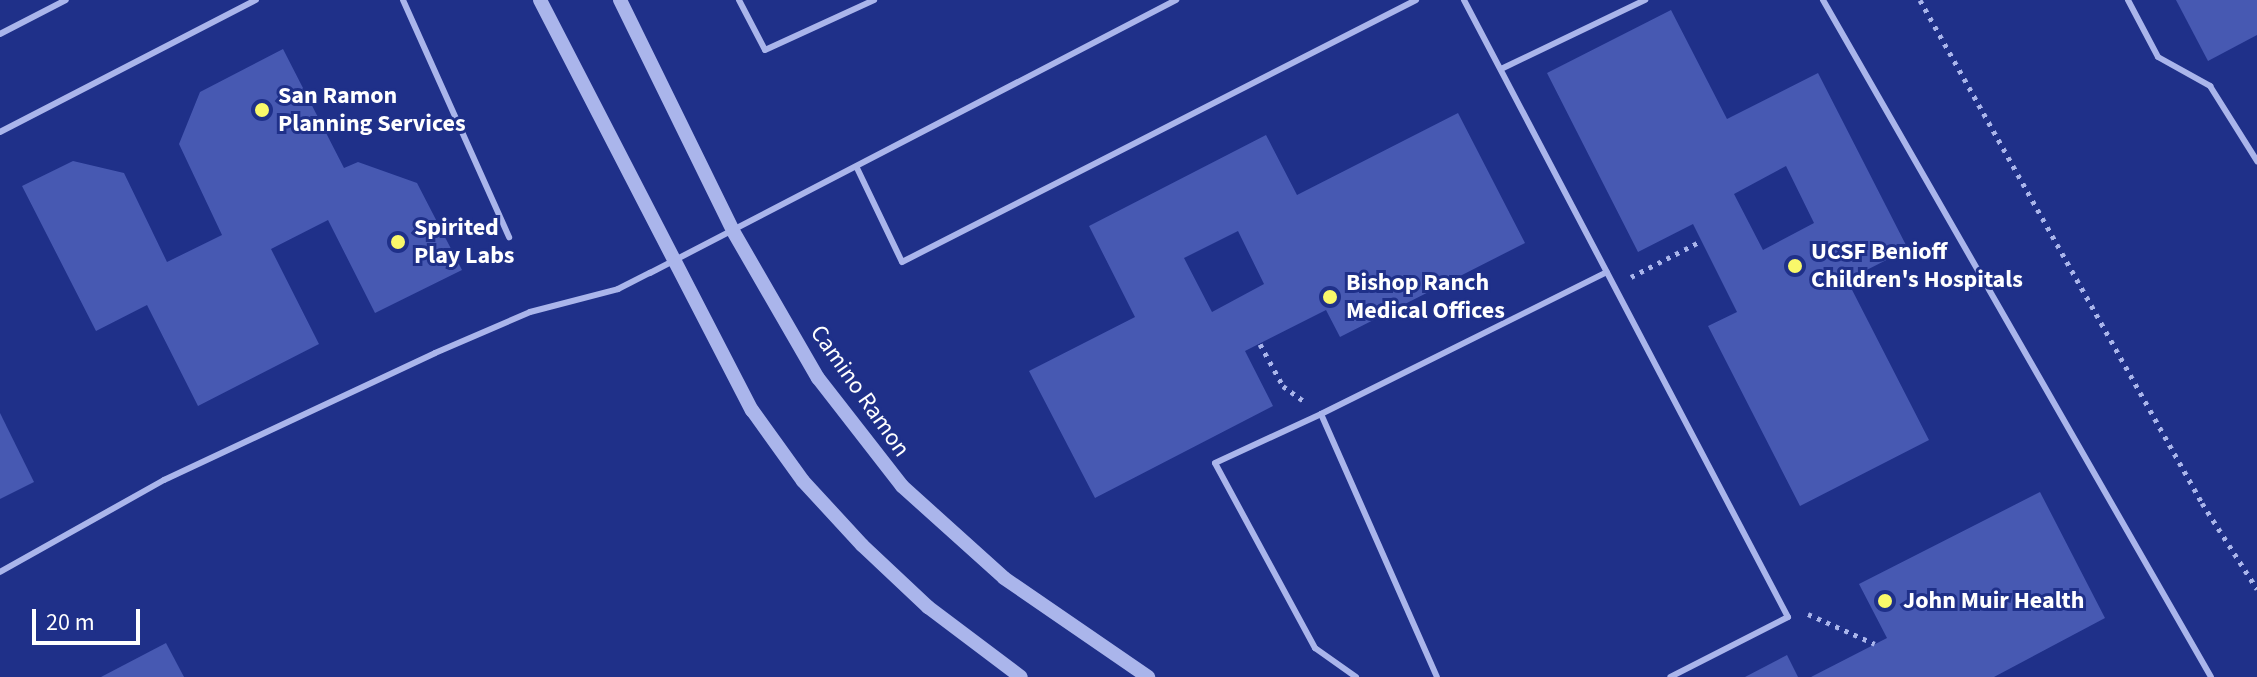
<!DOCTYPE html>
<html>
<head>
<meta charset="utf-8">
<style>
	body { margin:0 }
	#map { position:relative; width:2257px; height:677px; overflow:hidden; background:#1f3089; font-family:"Source Sans 3",sans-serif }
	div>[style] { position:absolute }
	.building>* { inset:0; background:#4759b2 }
	.path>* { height:5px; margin-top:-2.5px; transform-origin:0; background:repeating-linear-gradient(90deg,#aab5eb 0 4px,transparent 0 10px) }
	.service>* { height:6px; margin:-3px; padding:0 3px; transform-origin:3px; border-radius:3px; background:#aab5eb }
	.tertiary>* { height:14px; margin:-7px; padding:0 7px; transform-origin:7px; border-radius:7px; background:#aab5eb }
	.dots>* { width:22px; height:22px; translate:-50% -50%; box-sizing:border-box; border:4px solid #1f3089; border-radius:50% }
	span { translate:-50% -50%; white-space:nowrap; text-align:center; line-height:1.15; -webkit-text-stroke:6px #1f3089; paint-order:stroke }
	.poi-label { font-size:24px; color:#fff; font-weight:700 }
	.left { translate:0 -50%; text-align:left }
	.street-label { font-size:24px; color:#fff }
	.scale { position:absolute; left:32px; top:609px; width:108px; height:36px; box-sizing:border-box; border:4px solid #fff; border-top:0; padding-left:10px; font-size:24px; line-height:28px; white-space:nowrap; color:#fff; -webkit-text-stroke:6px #1f3089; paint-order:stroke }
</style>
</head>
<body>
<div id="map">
	<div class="building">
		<i style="clip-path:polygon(2176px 0,2257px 0,2257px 35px,2208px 61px)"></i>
		<i style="clip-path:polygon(evenodd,1671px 10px,1727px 119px,1818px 73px,1908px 249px,1847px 280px,1929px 440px,1800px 506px,1708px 326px,1737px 312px,1693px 224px,1638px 252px,1547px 73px,1671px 10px,1786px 166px,1814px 223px,1763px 250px,1734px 194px,1786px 166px)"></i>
		<i style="clip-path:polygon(283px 49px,344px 168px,358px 162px,417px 183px,462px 270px,375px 313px,328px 220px,271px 249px,319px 344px,198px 406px,147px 305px,96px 331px,22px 186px,73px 161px,124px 173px,167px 262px,222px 235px,179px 144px,200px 92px)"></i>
		<i style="clip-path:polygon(evenodd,1458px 113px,1525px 243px,1340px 337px,1326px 310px,1245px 351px,1273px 406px,1095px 498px,1029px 371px,1135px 317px,1089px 226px,1266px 135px,1297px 195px,1458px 113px,1238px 231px,1264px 284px,1212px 312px,1184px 258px,1238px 231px)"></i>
		<i style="clip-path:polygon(0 413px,34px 482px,0 499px)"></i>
		<i style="clip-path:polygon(2040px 492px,2105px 618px,1994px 677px,1811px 677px,1887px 638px,1859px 584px)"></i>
		<i style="clip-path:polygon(166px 643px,184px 677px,101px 677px)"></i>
		<i style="clip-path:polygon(1787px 655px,1798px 677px,1745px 677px)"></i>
	</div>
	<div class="path">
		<i style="left:1920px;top:0;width:577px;rotate:60.72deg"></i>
		<i style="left:2202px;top:503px;width:102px;rotate:57.4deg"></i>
		<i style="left:1631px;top:277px;width:79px;rotate:-27.2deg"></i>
		<i style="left:1260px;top:344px;width:48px;rotate:61.3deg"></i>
		<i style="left:1283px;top:386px;width:26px;rotate:36deg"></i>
		<i style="left:1808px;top:614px;width:73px;rotate:24.1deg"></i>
	</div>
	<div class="service">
		<i style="left:403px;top:0;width:260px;rotate:65.9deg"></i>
		<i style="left:739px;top:0;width:56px;rotate:62.5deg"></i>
		<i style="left:765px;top:50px;width:120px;rotate:-24.6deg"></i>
		<i style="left:1464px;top:0;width:697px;rotate:62.3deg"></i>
		<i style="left:1788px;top:617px;width:132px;rotate:153deg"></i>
		<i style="left:1823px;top:0;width:780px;rotate:60.18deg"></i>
		<i style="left:2128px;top:0;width:64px;rotate:62.2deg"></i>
		<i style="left:2158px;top:57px;width:60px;rotate:29.1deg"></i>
		<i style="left:2210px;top:86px;width:89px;rotate:57.9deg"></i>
		<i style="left:0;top:34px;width:74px;rotate:-27.3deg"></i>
		<i style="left:1501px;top:69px;width:160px;rotate:-25.6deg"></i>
		<i style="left:0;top:132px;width:288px;rotate:-27.3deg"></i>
		<i style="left:857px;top:168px;width:104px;rotate:64.4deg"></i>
		<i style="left:902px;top:262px;width:577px;rotate:-27.01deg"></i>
		<i style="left:1321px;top:414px;width:319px;rotate:-26.4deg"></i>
		<i style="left:0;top:572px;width:188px;rotate:-29.3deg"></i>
		<i style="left:164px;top:480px;width:299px;rotate:-25.1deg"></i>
		<i style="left:435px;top:353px;width:103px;rotate:-23.3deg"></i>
		<i style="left:530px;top:312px;width:91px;rotate:-14.6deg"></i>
		<i style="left:618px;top:289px;width:36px;rotate:-27deg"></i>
		<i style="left:650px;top:273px;width:593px;rotate:-27.43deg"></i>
		<i style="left:1356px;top:677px;width:50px;rotate:-144.7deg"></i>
		<i style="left:1315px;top:648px;width:210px;rotate:-118.4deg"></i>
		<i style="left:1215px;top:463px;width:117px;rotate:-24.8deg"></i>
		<i style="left:1321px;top:414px;width:287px;rotate:66.2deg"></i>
	</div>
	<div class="tertiary">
		<i style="left:540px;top:0;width:462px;rotate:62.7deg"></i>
		<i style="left:752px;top:410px;width:87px;rotate:54.3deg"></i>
		<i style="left:803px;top:481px;width:87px;rotate:47.3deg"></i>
		<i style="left:862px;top:545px;width:91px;rotate:43.2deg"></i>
		<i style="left:928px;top:607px;width:116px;rotate:37deg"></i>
		<i style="left:620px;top:0;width:257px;rotate:63.9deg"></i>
		<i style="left:733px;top:231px;width:170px;rotate:60deg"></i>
		<i style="left:818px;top:378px;width:137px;rotate:52.1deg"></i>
		<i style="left:902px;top:486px;width:137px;rotate:42deg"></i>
		<i style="left:1004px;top:578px;width:175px;rotate:34.5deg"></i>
	</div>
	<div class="dots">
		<i style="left:262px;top:110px;background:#f9f86a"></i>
		<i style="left:398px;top:242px;background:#f9f86a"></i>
		<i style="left:1795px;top:266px;background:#f9f86a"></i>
		<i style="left:1330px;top:297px;background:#f9f86a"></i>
		<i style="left:1885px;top:601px;background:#f9f86a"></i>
	</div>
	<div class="poi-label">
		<span class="left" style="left:278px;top:110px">San Ramon<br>Planning Services</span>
		<span class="left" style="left:414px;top:242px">Spirited<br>Play Labs</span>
		<span class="left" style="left:1811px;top:266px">UCSF Benioff<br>Children's Hospitals</span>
		<span class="left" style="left:1346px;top:297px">Bishop Ranch<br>Medical Offices</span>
		<span class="left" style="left:1903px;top:601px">John Muir Health</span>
	</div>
	<div class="street-label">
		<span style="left:860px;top:391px;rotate:55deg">Camino Ramon</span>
	</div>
	<div class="scale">20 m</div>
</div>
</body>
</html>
